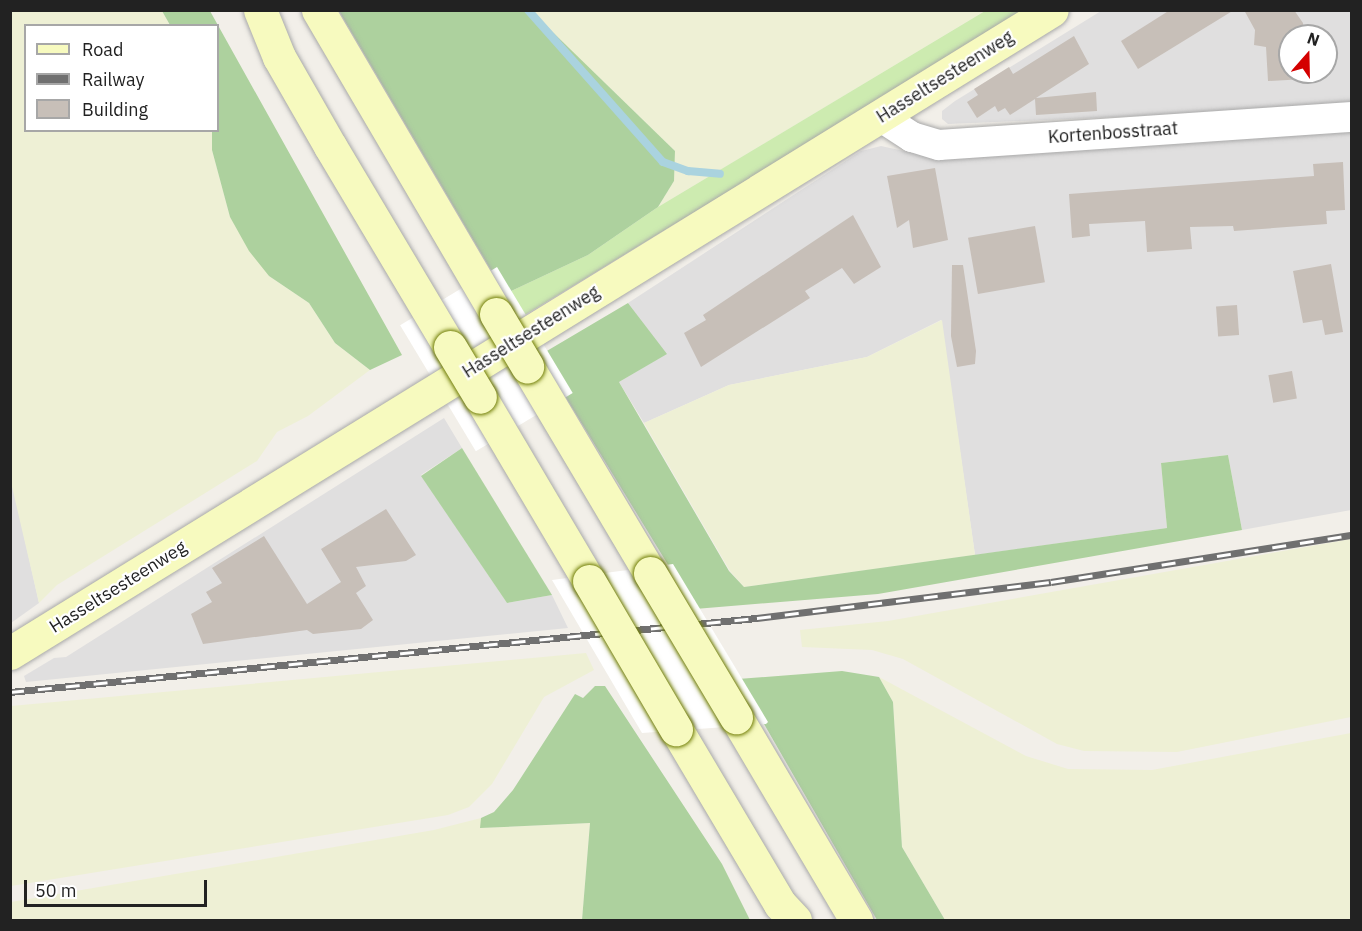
<!DOCTYPE html>
<html>
<head>
<meta charset="utf-8">
<style>
	body { margin:0 }
	#map { position:relative; width:1362px; height:931px; overflow:hidden; background:#f2efe9; font-family:"IBM Plex Sans",sans-serif }
	div>[style] { position:absolute }
	.residential>* { inset:0; background:#e0dfdf }
	.farmland>* { inset:0; background:#eef0d5 }
	.grass>* { inset:0; background:#cdebb0 }
	.forest>* { inset:0; background:#add19e }
	.pier>* { inset:0; background:#fff; transform-origin:0 0 }
	.stream>* { height:8px; margin:-4px; padding:0 4px; transform-origin:4px; border-radius:4px; background:#aad3df }
	.building>* { inset:0; background:#c7bfb8; transform-origin:0 0 }
	.roads { filter:drop-shadow(0 0 2px #a9a9a9) drop-shadow(0 0 2px #a9a9a9) }
	.minor>* { height:30px; margin:-15px; padding:0 15px; transform-origin:15px; border-radius:15px; background:#fff }
	.secondary>* { height:33px; margin:-16.5px; padding:0 16.5px; transform-origin:16.5px; border-radius:16.5px; background:#f7fabf }
	.rail>* { height:7px; margin-top:-3.5px; transform-origin:0; background:repeating-linear-gradient(90deg,#fff 0 14px,#707070 0 28px); box-sizing:border-box; border-block:2px solid #707070 }
	.bridges { filter:drop-shadow(0 0 2px #707d05) drop-shadow(0 0 2px #707d05) }
	.secondary-bridge>* { height:33px; margin:-16.5px; padding:0 16.5px; transform-origin:16.5px; border-radius:16.5px; background:#f7fabf }
	span { translate:-50% -50%; white-space:nowrap; text-align:center; line-height:1.15; -webkit-text-stroke:4.5px #fff; paint-order:stroke }
	.street-label { font-size:18px; color:#222 }
	.frame { position:absolute; inset:0; border:12px solid #222; pointer-events:none }
	.legend { position:absolute; left:24px; top:24px; width:195px; height:108px; box-sizing:border-box; background:#fff; border:2px solid #a7a7a7; margin:0; padding:8px 10px; list-style:none; font-size:18px; color:#222 }
	.legend li { display:flex; align-items:center; gap:12px; height:30px }
	.legend b { width:30px; border:2px solid #a7a7a7 }
	.north { position:absolute; left:1278px; top:24px; width:60px; height:60px; box-sizing:border-box; background:#fff; border:2px solid #a7a7a7; border-radius:50%; rotate:20deg; font-size:16px; font-weight:700; line-height:24px; text-align:center; color:#222 }
	.north::after { content:''; display:block; margin:auto; width:21px; height:27px; background:#d40000; clip-path:polygon(50% 0,100% 100%,50% 72%,0 100%) }
	.scale { position:absolute; left:24px; top:880px; width:183px; height:27px; box-sizing:border-box; border:3px solid #222; border-top:0; padding-left:8px; font-size:18px; line-height:21px; white-space:nowrap; color:#222; -webkit-text-stroke:4px #fff; paint-order:stroke }
</style>
</head>
<body>
<div id="map">
	<div class="residential">
		<i style="clip-path:polygon(evenodd,1101px 11px,1351px 11px,1351px 107px,948px 124px,942px 119px,942px 111px,955px 101px,1101px 11px,1290px 36px,1326px 36px,1326px 72px,1290px 72px,1290px 36px)"></i>
		<i style="clip-path:polygon(1351px 132px,1351px 510px,1242px 530px,1228px 455px,1161px 463px,1167px 528px,975px 555px,941px 320px,867px 357px,729px 385px,644px 423px,619px 382px,666px 354px,628px 303px,861px 151px,881px 146px,936px 158px)"></i>
		<i style="clip-path:polygon(444px 418px,462px 448px,421px 475px,507px 603px,552px 595px,568px 628px,26px 682px,24px 676px,54px 658px,66px 657px)"></i>
		<i style="clip-path:polygon(11px 478px,39px 603px,11px 623px,10px 623px)"></i>
	</div>
	<div class="farmland">
		<i style="clip-path:polygon(10px 11px,162px 11px,170px 25px,26px 26px,26px 130px,212px 131px,212px 150px,230px 217px,269px 276px,309px 303px,335px 343px,370px 370px,308px 416px,277px 432px,257px 461px,57px 585px,39px 603px,10px 478px)"></i>
		<i style="clip-path:polygon(531px 11px,985px 11px,658px 207px,674px 181px,675px 151px)"></i>
		<i style="clip-path:polygon(942px 320px,975px 555px,744px 587px,730px 571px,644px 423px,729px 385px,867px 357px)"></i>
		<i style="clip-path:polygon(1351px 539px,1351px 717px,1177px 752px,1084px 751px,1057px 744px,903px 659px,872px 650px,802px 647px,800px 630px,888px 621px)"></i>
		<i style="clip-path:polygon(586px 653px,594px 670px,544px 697px,492px 784px,469px 807px,448px 815px,11px 886px,11px 706px)"></i>
		<i style="clip-path:polygon(879px 677px,1026px 756px,1068px 769px,1152px 770px,1351px 733px,1351px 920px,945px 920px,902px 847px,893px 702px)"></i>
		<i style="clip-path:polygon(481px 818px,481px 828px,590px 823px,582px 920px,11px 920px,11px 902px,434px 830px)"></i>
	</div>
	<div class="grass">
		<i style="clip-path:polygon(985px 11px,1025px 11px,520px 318px,505px 294px,588px 255px,658px 207px)"></i>
	</div>
	<div class="forest">
		<i style="clip-path:polygon(162px 11px,210px 11px,402px 355px,370px 370px,335px 343px,309px 303px,269px 276px,249px 251px,230px 217px,212px 150px,212px 131px,218px 130px,218px 26px,170px 25px)"></i>
		<i style="clip-path:polygon(339px 11px,531px 11px,675px 151px,674px 181px,658px 207px,588px 255px,505px 294px)"></i>
		<i style="clip-path:polygon(628px 303px,667px 354px,619px 382px,729px 571px,744px 587px,1167px 528px,1161px 463px,1228px 455px,1242px 530px,878px 594px,695px 609px,540px 355px)"></i>
		<i style="clip-path:polygon(462px 448px,552px 595px,507px 603px,421px 476px)"></i>
		<i style="clip-path:polygon(842px 671px,879px 677px,893px 702px,902px 847px,945px 920px,877px 920px,738px 679px)"></i>
		<i style="clip-path:polygon(595px 686px,605px 686px,722px 864px,750px 920px,582px 920px,590px 823px,480px 828px,481px 818px,494px 812px,513px 790px,575px 694px,583px 698px)"></i>
	</div>
	<div class="pier">
		<i style="left:497px;top:267px;width:147px;height:113px;rotate:59deg"></i>
		<i style="clip-path:polygon(673px 564px,768px 722px,766px 724px,642px 733px,552px 580px)"></i>
	</div>
	<div class="stream">
		<i style="left:528px;top:10px;width:203px;rotate:48.4deg"></i>
		<i style="left:663px;top:162px;width:27px;rotate:20deg"></i>
		<i style="left:688px;top:171px;width:32px;rotate:5deg"></i>
	</div>
	<div class="building">
		<i style="clip-path:polygon(1170px 10px,1234px 10px,1138px 69px,1121px 41px)"></i>
		<i style="clip-path:polygon(1244px 10px,1294px 10px,1303px 23px,1304px 36px,1290px 36px,1290px 72px,1305px 72px,1305px 79px,1268px 81px,1266px 47px,1254px 45px,1255px 30px)"></i>
		<i style="clip-path:polygon(1074px 36px,1089px 64px,1036px 98px,1096px 92px,1097px 111px,1036px 115px,1035px 99px,1010px 115px,1005px 108px,998px 112px,995px 106px,977px 118px,967px 102px,978px 95px,974px 89px,1009px 67px,1013px 74px)"></i>
		<i style="clip-path:polygon(1343px 162px,1345px 210px,1326px 211px,1327px 224px,1234px 231px,1233px 226px,1190px 227px,1192px 249px,1147px 252px,1145px 221px,1089px 224px,1090px 236px,1072px 238px,1069px 194px,1314px 176px,1313px 164px)"></i>
		<i style="clip-path:polygon(935px 168px,948px 240px,913px 248px,909px 220px,897px 228px,887px 176px)"></i>
		<i style="clip-path:polygon(853px 215px,881px 267px,854px 284px,842px 268px,805px 291px,810px 298px,701px 367px,684px 333px,706px 320px,703px 315px)"></i>
		<i style="left:1035px;top:226px;width:57px;height:68px;rotate:80deg"></i>
		<i style="clip-path:polygon(1331px 264px,1343px 332px,1325px 335px,1322px 320px,1303px 323px,1293px 271px)"></i>
		<i style="clip-path:polygon(952px 265px,963px 265px,976px 351px,975px 364px,957px 367px,951px 336px)"></i>
		<i style="left:1237px;top:305px;width:30px;height:21px;rotate:86deg"></i>
		<i style="left:1292px;top:371px;width:28px;height:24px;rotate:80deg"></i>
		<i style="clip-path:polygon(386px 509px,416px 555px,406px 561px,356px 567px,366px 586px,356px 593px,373px 620px,361px 629px,313px 634px,307px 630px,203px 644px,191px 614px,212px 602px,206px 592px,222px 583px,212px 568px,264px 536px,307px 604px,341px 582px,321px 549px)"></i>
	</div>
	<div class="roads">
		<div class="minor">
			<i style="left:881px;top:117px;width:37px;rotate:33deg"></i>
			<i style="left:912px;top:137px;width:28px;rotate:17deg"></i>
			<i style="left:939px;top:145px;width:414px;rotate:-3.9deg"></i>
		</div>
		<div class="secondary">
			<i style="left:260px;top:10px;width:51px;rotate:68deg"></i>
			<i style="left:279px;top:57px;width:103px;rotate:60.2deg"></i>
			<i style="left:330px;top:146px;width:234px;rotate:59.2deg"></i>
			<i style="left:318px;top:10px;width:352px;rotate:59.6deg"></i>
			<i style="left:527px;top:366px;width:241px;rotate:59.3deg"></i>
			<i style="left:480px;top:397px;width:214px;rotate:59.4deg"></i>
			<i style="left:10px;top:653px;width:1224px;rotate:-31.68deg"></i>
			<i style="left:736px;top:717px;width:236px;rotate:59.4deg"></i>
			<i style="left:676px;top:729px;width:204px;rotate:59.3deg"></i>
			<i style="left:780px;top:904px;width:22px;rotate:47deg"></i>
		</div>
	</div>
	<div class="rail">
		<i style="left:10px;top:692px;width:751px;rotate:-5.66deg"></i>
		<i style="left:757px;top:618px;width:296px;rotate:-7deg"></i>
		<i style="left:1051px;top:582px;width:305px;rotate:-8.9deg"></i>
	</div>
	<div class="bridges">
		<div class="secondary-bridge">
			<i style="left:496px;top:314px;width:61px;rotate:59.2deg"></i>
			<i style="left:450px;top:347px;width:58px;rotate:59deg"></i>
			<i style="left:650px;top:573px;width:168px;rotate:59.2deg"></i>
			<i style="left:589px;top:581px;width:172px;rotate:59.6deg"></i>
		</div>
	</div>
	<div class="street-label">
		<span style="left:945px;top:77px;rotate:-32deg">Hasseltsesteenweg</span>
		<span style="left:1113px;top:133px;rotate:-4deg">Kortenbosstraat</span>
		<span style="left:531px;top:332px;rotate:-32deg">Hasseltsesteenweg</span>
		<span style="left:118px;top:587px;rotate:-32deg">Hasseltsesteenweg</span>
	</div>
	<div class="frame"></div>
	<ul class="legend">
	<li><b style="height:8px;background:#f7fabf"></b>Road</li>
	<li><b style="height:8px;background:#707070"></b>Railway</li>
	<li><b style="height:16px;background:#c7bfb8"></b>Building</li>
	</ul>
	<div class="north">N</div>
	<div class="scale">50 m</div>
</div>
</body>
</html>
